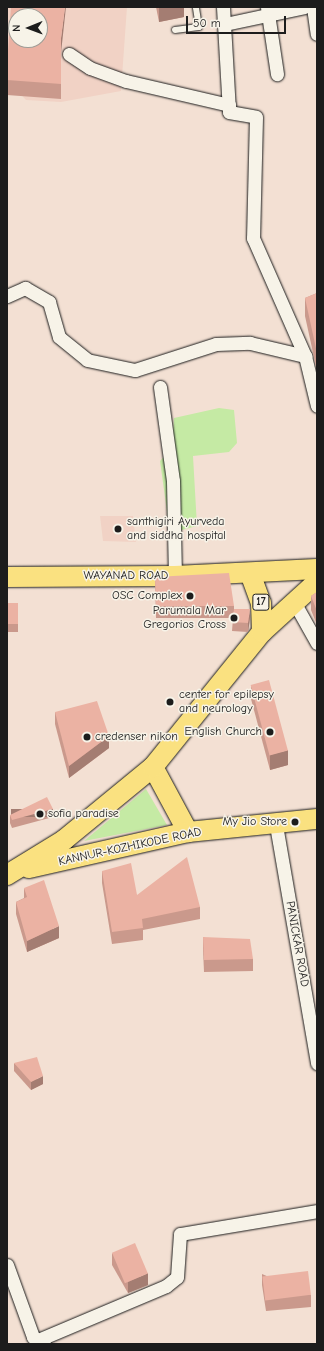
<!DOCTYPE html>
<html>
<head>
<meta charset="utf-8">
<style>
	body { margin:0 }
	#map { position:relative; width:324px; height:1351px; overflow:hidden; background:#f3e0d3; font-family:"Comic Neue",sans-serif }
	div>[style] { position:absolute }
	.built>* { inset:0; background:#f1d2c5 }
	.green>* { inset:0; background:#c5eaa4 }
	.roads { filter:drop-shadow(0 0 1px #1c1c1c) drop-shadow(0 0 1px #1c1c1c) }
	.lane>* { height:6px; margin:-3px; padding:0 3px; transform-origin:3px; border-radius:3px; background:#f7f3e8 }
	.street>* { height:13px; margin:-6.5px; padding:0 6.5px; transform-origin:6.5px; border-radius:6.5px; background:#f7f3e8 }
	.primary>* { height:20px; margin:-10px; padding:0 10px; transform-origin:10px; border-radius:10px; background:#fae180 }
	.wall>* { inset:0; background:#ca998c; transform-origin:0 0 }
	.shaded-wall>* { inset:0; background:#a47d72; transform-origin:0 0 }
	.building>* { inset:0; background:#ebb2a3; transform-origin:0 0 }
	.dots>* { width:11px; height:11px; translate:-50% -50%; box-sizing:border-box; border:2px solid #f7f3e8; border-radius:50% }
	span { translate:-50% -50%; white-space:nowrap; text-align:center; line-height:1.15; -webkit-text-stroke:3px #f7f3e8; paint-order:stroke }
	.shield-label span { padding:1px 3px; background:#f7f3e8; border:1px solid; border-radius:3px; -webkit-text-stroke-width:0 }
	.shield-label { font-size:11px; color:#1c1c1c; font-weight:700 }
	.poi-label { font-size:12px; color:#1c1c1c }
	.left { translate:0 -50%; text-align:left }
	.right { translate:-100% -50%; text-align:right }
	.street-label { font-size:12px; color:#1c1c1c }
	.frame { position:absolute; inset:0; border:8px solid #1c1c1c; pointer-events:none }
	.north { position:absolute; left:8px; top:8px; width:40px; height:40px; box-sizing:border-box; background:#f7f3e8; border:1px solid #9f9d96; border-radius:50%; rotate:269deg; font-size:11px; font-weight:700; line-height:16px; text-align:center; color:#1c1c1c }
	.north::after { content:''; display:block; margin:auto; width:14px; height:18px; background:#1c1c1c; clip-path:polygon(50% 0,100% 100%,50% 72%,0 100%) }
	.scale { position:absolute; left:186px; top:16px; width:100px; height:18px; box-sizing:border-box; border:2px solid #1c1c1c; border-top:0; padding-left:5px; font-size:12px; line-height:14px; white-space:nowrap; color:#1c1c1c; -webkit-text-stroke:3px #f7f3e8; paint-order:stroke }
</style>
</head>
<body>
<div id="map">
	<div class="built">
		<i style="clip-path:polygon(evenodd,8px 7px,127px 7px,121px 91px,61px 102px,26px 100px,7px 80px,8px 7px,16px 16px,40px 16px,40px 40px,16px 40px,16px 16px)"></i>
		<i style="clip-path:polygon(100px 516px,133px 516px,136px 542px,103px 541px)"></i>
	</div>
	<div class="green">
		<i style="clip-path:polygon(219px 408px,234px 410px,237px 443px,229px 452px,193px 456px,197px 526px,170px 533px,160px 461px,172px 448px,174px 418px)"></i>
		<i style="clip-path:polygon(146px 789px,167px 825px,84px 841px)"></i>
	</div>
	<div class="roads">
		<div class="lane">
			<i style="left:175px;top:30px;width:24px;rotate:-7deg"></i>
			<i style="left:199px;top:27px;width:20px;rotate:-99deg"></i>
		</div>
		<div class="street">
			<i style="left:223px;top:7px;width:105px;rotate:86.7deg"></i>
			<i style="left:229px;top:112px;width:27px;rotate:10deg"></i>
			<i style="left:256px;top:117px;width:121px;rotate:91.4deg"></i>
			<i style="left:253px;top:238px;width:129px;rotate:66.2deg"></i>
			<i style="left:305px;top:356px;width:51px;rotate:76.5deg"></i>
			<i style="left:267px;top:7px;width:68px;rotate:81.5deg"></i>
			<i style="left:313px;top:7px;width:27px;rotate:82deg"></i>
			<i style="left:225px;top:24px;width:81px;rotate:-12.1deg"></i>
			<i style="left:69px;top:54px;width:25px;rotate:34deg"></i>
			<i style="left:90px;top:68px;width:38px;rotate:20deg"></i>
			<i style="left:126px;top:81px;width:106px;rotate:13.1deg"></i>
			<i style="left:7px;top:296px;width:20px;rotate:-24deg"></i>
			<i style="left:25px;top:288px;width:28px;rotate:30deg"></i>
			<i style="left:49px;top:302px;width:36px;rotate:74deg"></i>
			<i style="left:59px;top:337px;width:36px;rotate:39deg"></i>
			<i style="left:87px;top:360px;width:49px;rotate:11.8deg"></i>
			<i style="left:135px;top:370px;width:85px;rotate:-17.8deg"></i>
			<i style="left:216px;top:344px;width:34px;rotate:-2deg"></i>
			<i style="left:250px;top:343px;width:57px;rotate:13.3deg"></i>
			<i style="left:160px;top:387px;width:95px;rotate:82.1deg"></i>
			<i style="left:173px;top:481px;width:95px;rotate:88.8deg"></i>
			<i style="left:294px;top:602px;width:47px;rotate:60.7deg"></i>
			<i style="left:276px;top:825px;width:242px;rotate:80.2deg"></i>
			<i style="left:7px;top:1265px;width:77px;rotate:70.1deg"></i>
			<i style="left:33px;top:1337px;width:13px;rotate:32deg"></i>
			<i style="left:38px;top:1340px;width:139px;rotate:-22.9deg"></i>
			<i style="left:166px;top:1286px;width:14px;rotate:-39deg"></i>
			<i style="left:177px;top:1277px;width:43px;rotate:-86deg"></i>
			<i style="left:180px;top:1234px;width:139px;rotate:-9.5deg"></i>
		</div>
		<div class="primary">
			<i style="left:250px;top:573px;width:32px;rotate:70deg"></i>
			<i style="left:261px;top:603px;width:29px;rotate:88deg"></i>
			<i style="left:7px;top:577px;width:168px;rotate:-0.3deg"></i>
			<i style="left:175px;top:576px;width:142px;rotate:-2.8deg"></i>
			<i style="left:153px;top:767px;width:74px;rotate:61.7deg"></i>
			<i style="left:29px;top:868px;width:163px;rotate:-12.8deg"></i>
			<i style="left:188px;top:832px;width:130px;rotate:-5.8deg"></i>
			<i style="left:7px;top:875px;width:67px;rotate:-31.6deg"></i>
			<i style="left:64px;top:840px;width:115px;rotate:-39.4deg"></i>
			<i style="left:153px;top:767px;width:174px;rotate:-51.1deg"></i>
			<i style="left:262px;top:632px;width:74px;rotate:-42.3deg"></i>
		</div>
	</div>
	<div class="wall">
		<i style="clip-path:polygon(156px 7px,184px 7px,184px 17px,159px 22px)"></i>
		<i style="clip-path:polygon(61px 53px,61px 99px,7px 95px,7px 65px)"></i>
		<i style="clip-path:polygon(317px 293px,317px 371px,305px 316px,305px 298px)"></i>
		<i style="clip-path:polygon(155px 577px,234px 606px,234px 609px,250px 618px,248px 632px,232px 631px,233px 618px,156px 618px)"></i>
		<i style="clip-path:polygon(317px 592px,317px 625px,311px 610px,311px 596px)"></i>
		<i style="left:7px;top:603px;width:11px;height:29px"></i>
		<i style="clip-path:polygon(251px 685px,288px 765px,270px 770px,251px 699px)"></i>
		<i style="clip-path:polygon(55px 712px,109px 748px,69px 778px,55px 724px)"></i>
		<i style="clip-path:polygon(10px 815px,53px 817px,12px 828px,10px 823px)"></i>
		<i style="clip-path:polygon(102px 871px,137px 895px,200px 907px,200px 919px,143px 930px,143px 940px,112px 944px,102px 883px)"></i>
		<i style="clip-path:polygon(24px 888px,59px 938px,27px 952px,16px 914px,16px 902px,24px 898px)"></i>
		<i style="clip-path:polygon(203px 937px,253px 959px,253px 971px,204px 972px,203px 949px)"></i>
		<i style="clip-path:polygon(14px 1063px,43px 1084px,31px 1090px,14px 1071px)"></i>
		<i style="clip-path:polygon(112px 1253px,148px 1285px,128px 1293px,112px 1265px)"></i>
		<i style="clip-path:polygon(262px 1274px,311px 1295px,311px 1307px,266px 1311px,262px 1285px)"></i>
	</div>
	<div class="shaded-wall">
		<i style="clip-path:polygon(65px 7px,66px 7px,61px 53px,61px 99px,61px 38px)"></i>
		<i style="clip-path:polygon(159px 7px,184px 7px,184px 17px,159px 22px)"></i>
		<i style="clip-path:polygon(250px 609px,250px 618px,248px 632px,248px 623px)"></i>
		<i style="clip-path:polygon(109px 736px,109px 748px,69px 778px,69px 766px)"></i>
		<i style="clip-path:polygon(288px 750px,288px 765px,270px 770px,270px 755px)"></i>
		<i style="left:53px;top:809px;width:8px;height:42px;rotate:90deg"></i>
		<i style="clip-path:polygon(59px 926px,59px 938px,27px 952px,27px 941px)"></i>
		<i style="clip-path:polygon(43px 1076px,43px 1084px,31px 1090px,31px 1082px)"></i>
		<i style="clip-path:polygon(148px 1273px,148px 1285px,128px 1293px,128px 1282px)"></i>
	</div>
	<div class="building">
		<i style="clip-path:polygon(evenodd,11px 7px,65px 7px,61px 38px,61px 84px,7px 80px,7px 65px,11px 7px,16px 16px,40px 16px,40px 40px,16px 40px,16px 16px)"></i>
		<i style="clip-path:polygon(317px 293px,317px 353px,305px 298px)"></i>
		<i style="clip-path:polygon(229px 573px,234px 606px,156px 606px,155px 577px)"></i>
		<i style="clip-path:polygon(317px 592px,317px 611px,311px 596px)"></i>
		<i style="left:7px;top:603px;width:11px;height:21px"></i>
		<i style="clip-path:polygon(234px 609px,250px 609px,248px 623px,232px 622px)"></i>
		<i style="left:269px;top:680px;width:73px;height:19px;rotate:75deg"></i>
		<i style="clip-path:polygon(97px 701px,109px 736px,69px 766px,55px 712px)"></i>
		<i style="clip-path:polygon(47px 797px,53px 809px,12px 820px,10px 815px)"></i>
		<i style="clip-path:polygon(187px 857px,200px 907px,142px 919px,143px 928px,112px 932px,102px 871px,131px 863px,137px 895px)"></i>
		<i style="clip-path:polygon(44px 880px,59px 926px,27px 941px,16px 902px,27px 897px,24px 888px)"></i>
		<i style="clip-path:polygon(203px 937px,250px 939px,253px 959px,204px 960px)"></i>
		<i style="clip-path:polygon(37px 1057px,43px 1076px,31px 1082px,14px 1063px)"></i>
		<i style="left:135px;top:1243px;width:33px;height:25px;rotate:67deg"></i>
		<i style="left:308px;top:1271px;width:24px;height:46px;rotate:83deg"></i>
	</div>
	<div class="dots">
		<i style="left:118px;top:529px;background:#1c1c1c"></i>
		<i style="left:190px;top:596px;background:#1c1c1c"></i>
		<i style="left:234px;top:618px;background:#1c1c1c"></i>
		<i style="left:170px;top:702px;background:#1c1c1c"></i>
		<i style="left:270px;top:732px;background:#1c1c1c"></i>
		<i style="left:87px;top:737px;background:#1c1c1c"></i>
		<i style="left:40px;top:814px;background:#1c1c1c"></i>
		<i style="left:295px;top:822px;background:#1c1c1c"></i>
	</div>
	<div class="shield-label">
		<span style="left:261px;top:602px">17</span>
	</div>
	<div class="poi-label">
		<span class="left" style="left:127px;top:529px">santhigiri Ayurveda<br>and siddha hospital</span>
		<span class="right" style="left:182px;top:596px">OSC Complex</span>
		<span class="right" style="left:226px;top:618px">Parumala Mar<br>Gregorios Cross</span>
		<span class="left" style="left:179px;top:702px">center for epilepsy<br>and neurology</span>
		<span class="right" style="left:262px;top:732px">English Church</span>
		<span class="left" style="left:95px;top:737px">credenser nikon</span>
		<span class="left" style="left:48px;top:814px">sofia paradise</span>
		<span class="right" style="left:287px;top:822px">My Jio Store</span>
	</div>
	<div class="street-label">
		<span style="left:126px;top:576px">WAYANAD ROAD</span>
		<span style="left:130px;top:847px;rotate:-12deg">KANNUR-KOZHIKODE ROAD</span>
		<span style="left:297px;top:944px;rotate:80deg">PANICKAR ROAD</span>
	</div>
	<div class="frame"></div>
	<div class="north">N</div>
	<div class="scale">50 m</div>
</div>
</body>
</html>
